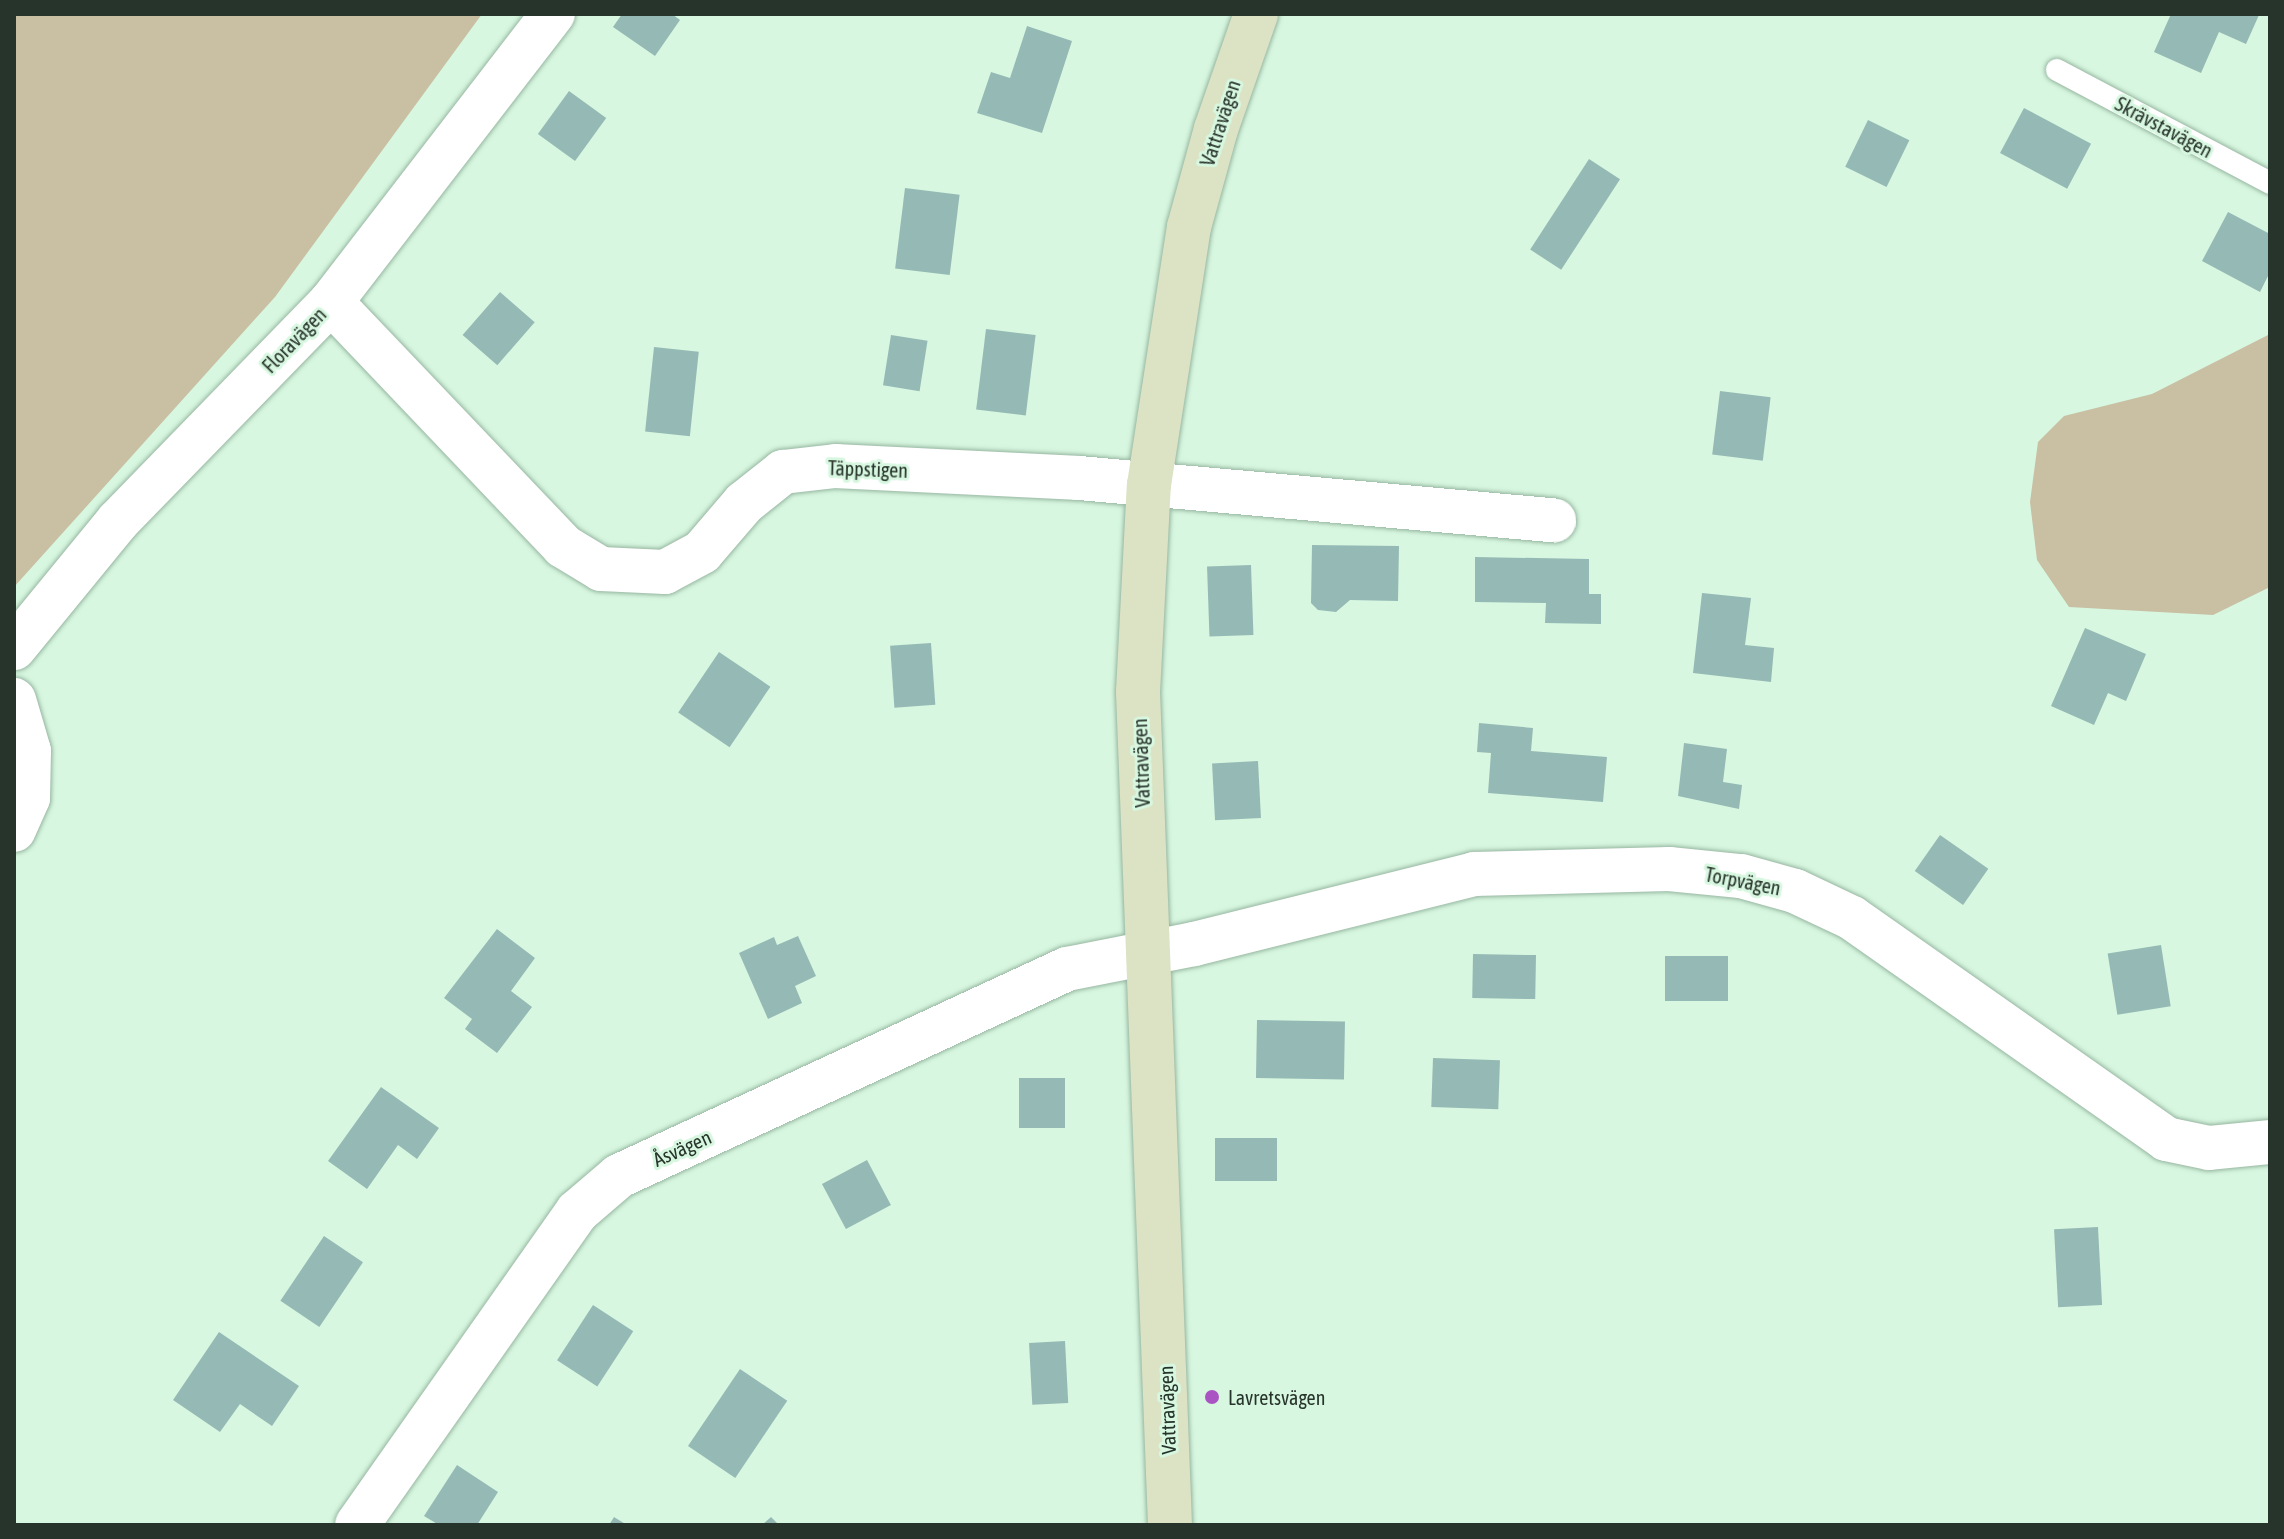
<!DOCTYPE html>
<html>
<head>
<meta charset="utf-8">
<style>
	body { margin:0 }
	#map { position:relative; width:2284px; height:1539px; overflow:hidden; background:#d7f7e0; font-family:"Asap Condensed",sans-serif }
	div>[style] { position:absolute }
	.green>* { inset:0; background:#c9bfa3 }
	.building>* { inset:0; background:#95bab5; transform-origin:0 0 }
	.roads { filter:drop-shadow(0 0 2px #97b6a1) drop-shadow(0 0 2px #97b6a1) }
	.lane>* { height:22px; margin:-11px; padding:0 11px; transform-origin:11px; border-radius:11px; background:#fff }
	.street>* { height:44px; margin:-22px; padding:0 22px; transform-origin:22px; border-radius:22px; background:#fff }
	.secondary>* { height:44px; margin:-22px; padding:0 22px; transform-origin:22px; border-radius:22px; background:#dbe3c4 }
	.dots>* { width:22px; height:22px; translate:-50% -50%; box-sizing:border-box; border:4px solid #d7f7e0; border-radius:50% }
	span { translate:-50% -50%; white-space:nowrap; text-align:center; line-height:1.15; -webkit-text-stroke:6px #d7f7e0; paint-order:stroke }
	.street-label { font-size:20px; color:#27342b }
	.poi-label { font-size:20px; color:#27342b }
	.left { translate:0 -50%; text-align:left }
	.frame { position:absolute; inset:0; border:16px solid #27342b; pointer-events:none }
</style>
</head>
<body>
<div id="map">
	<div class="green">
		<i style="clip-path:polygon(14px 14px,482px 14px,275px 297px,14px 587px)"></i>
		<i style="clip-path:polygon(2270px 334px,2270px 587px,2213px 615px,2069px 607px,2037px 560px,2030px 502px,2038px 442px,2064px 416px,2152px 394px)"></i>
	</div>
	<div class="building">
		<i style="clip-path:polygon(622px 14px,672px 14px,680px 20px,655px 56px,613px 27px)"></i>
		<i style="clip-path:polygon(2171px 14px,2256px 14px,2259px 15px,2246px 44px,2219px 32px,2201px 73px,2154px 52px)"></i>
		<i style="clip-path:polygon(1027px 26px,1072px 41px,1042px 133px,977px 113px,991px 72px,1010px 78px)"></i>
		<i style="left:569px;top:91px;width:46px;height:53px;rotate:36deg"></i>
		<i style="left:2024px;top:108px;width:76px;height:51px;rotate:28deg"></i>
		<i style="left:1868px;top:120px;width:46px;height:52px;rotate:26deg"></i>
		<i style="left:1589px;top:159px;width:37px;height:108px;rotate:33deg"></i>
		<i style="left:905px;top:188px;width:55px;height:81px;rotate:7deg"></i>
		<i style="clip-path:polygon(2228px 212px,2270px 234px,2270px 272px,2260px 292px,2202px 261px)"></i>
		<i style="left:500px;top:292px;width:46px;height:57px;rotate:41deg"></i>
		<i style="left:986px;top:329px;width:50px;height:81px;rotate:7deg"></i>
		<i style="left:891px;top:335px;width:37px;height:51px;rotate:9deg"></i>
		<i style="left:654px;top:347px;width:45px;height:85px;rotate:6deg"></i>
		<i style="left:1720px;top:391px;width:51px;height:64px;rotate:7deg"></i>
		<i style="clip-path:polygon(1312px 545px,1399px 546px,1398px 601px,1350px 600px,1336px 612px,1318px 610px,1311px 603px)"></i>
		<i style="clip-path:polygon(1475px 557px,1589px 559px,1589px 594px,1601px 594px,1601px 624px,1545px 623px,1546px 603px,1475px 602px)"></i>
		<i style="left:1251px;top:565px;width:70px;height:44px;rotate:88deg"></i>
		<i style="clip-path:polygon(1702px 593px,1751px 598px,1745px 645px,1774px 648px,1771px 682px,1693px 673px)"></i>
		<i style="clip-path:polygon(2085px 628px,2146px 654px,2126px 701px,2108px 693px,2094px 725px,2051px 706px)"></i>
		<i style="left:931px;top:643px;width:62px;height:41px;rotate:86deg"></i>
		<i style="left:719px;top:652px;width:62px;height:73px;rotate:34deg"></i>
		<i style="clip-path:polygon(1479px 723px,1533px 728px,1531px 751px,1607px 757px,1603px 802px,1488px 793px,1491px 753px,1477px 752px)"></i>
		<i style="clip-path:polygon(1684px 743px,1727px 749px,1723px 782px,1742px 785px,1739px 809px,1678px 796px)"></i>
		<i style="left:1258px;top:761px;width:57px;height:46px;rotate:87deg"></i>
		<i style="left:1940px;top:835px;width:59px;height:44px;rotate:35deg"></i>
		<i style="clip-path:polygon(497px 929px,535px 958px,511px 991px,532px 1007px,497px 1053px,465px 1029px,472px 1019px,444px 998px)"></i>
		<i style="clip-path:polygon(798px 936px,816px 976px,795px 986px,802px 1003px,768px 1019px,739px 953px,774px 937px,777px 945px)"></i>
		<i style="left:2161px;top:945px;width:62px;height:54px;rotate:81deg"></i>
		<i style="left:1473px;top:954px;width:63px;height:44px;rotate:1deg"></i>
		<i style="left:1665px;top:956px;width:63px;height:45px"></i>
		<i style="left:1257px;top:1020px;width:88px;height:58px;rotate:1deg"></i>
		<i style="left:1433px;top:1058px;width:67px;height:49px;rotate:2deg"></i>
		<i style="left:1019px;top:1078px;width:46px;height:50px"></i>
		<i style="clip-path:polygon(381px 1087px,439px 1128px,417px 1159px,398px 1145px,367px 1189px,328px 1161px)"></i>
		<i style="left:1215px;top:1138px;width:62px;height:43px"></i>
		<i style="left:867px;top:1160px;width:51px;height:51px;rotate:62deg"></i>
		<i style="left:2098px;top:1227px;width:78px;height:44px;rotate:87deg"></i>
		<i style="left:324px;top:1236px;width:47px;height:78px;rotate:34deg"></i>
		<i style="left:593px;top:1305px;width:48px;height:66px;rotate:33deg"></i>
		<i style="clip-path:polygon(219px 1332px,299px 1386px,272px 1426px,240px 1404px,220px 1432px,173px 1400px)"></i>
		<i style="left:1065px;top:1341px;width:62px;height:36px;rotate:87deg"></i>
		<i style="left:740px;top:1369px;width:57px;height:93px;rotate:34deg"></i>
		<i style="clip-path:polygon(457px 1465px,498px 1492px,477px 1525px,439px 1525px,424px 1516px)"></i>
		<i style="clip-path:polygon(614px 1517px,627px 1525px,609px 1525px)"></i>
		<i style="clip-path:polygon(771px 1517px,779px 1525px,762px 1525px)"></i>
	</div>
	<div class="roads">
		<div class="lane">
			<i style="left:2057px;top:70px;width:241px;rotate:27.9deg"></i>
		</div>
		<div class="street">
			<i style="left:331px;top:302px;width:337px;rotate:46.4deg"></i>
			<i style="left:563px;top:546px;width:44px;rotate:31.2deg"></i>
			<i style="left:601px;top:569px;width:64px;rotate:2.7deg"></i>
			<i style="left:665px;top:572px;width:42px;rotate:-28.4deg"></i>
			<i style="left:702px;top:552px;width:65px;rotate:-49.4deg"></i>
			<i style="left:744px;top:503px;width:50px;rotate:-38.5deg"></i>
			<i style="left:783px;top:472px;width:53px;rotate:-6.5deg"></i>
			<i style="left:836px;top:466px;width:243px;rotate:2.8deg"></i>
			<i style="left:1079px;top:478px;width:477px;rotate:5.1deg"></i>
			<i style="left:14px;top:648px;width:164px;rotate:-50.7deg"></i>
			<i style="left:118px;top:521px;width:305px;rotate:-45.8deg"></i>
			<i style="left:331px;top:302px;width:364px;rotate:-52.4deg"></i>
			<i style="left:14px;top:700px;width:53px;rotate:73.6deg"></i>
			<i style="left:29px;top:751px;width:47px;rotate:91.2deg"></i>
			<i style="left:28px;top:798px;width:35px;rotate:114deg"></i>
			<i style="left:357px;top:1525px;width:383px;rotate:-54.9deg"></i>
			<i style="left:577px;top:1212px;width:55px;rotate:-40.6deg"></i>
			<i style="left:619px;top:1176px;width:494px;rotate:-24.8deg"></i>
			<i style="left:1067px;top:969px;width:129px;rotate:-11.1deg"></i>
			<i style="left:1194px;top:944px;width:289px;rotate:-14deg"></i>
			<i style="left:1474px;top:874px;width:195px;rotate:-1.5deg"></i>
			<i style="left:1669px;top:869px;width:72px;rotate:5.6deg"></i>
			<i style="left:1741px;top:876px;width:56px;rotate:15.5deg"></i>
			<i style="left:1795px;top:891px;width:63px;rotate:25.3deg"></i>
			<i style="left:1852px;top:918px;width:384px;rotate:35.1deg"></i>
			<i style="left:2166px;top:1139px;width:44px;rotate:11.8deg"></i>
			<i style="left:2209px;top:1148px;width:61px;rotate:-5.6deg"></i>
		</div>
		<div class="secondary">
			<i style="left:1170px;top:1525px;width:834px;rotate:-92.2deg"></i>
			<i style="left:1138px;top:692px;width:207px;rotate:-87deg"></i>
			<i style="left:1149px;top:485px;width:261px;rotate:-81.2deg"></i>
			<i style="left:1189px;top:227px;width:102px;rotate:-74.6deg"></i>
			<i style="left:1216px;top:129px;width:122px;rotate:-70.8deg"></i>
		</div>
	</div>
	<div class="dots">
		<i style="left:1212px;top:1397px;background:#aa54c3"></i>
	</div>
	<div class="street-label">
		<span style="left:1220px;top:123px;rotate:-72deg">Vattravägen</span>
		<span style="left:2164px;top:127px;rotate:28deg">Skrävstavägen</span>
		<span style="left:294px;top:340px;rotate:-46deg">Floravägen</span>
		<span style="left:868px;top:469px;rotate:2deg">Täppstigen</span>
		<span style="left:1141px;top:763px;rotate:-92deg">Vattravägen</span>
		<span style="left:1743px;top:881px;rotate:11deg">Torpvägen</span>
		<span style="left:682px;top:1148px;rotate:-24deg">Åsvägen</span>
		<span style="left:1167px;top:1410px;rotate:-92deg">Vattravägen</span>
	</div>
	<div class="poi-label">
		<span class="left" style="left:1228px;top:1397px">Lavretsvägen</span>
	</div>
	<div class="frame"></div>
</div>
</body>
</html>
